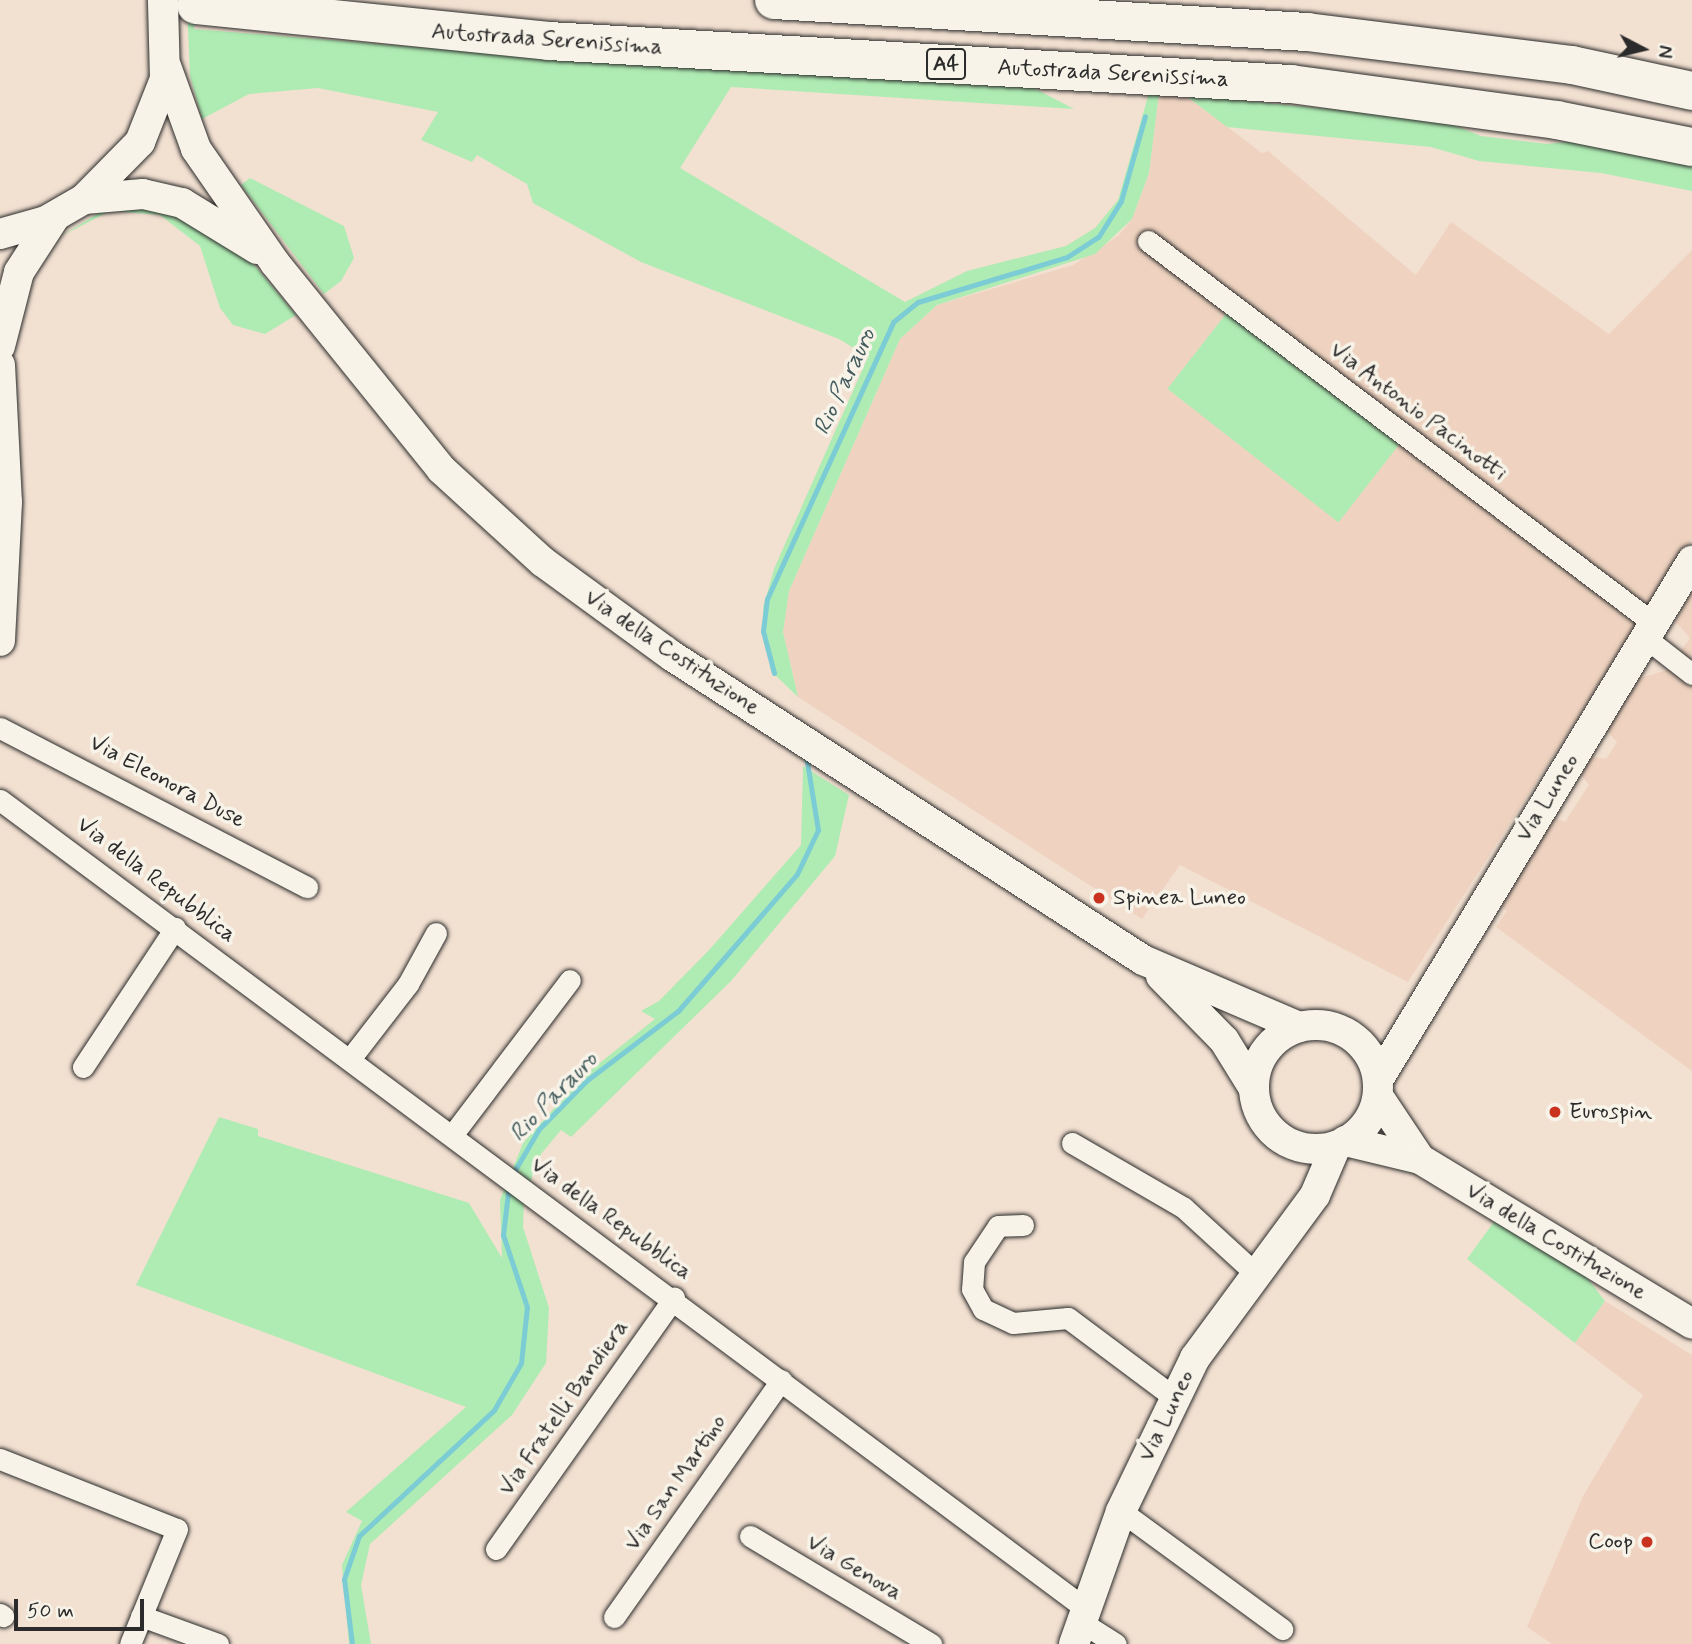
<!DOCTYPE html>
<html>
<head>
<meta charset="utf-8">
<style>
	body { margin:0 }
	#map { position:relative; width:1692px; height:1644px; overflow:hidden; background:#f2e0d1; font-family:Mynerve,sans-serif }
	div>[style] { position:absolute }
	.built>* { inset:0; background:#efd3c0 }
	.green>* { inset:0; background:#afecb3; transform-origin:0 0 }
	.stream>* { height:5px; margin:-2.5px; padding:0 2.5px; transform-origin:2.5px; border-radius:2.5px; background:#7bccd4 }
	.roads { filter:drop-shadow(0 0 2px #2b2b2b) drop-shadow(0 0 2px #2b2b2b) }
	.street>* { height:21px; margin:-10.5px; padding:0 10.5px; transform-origin:10.5px; border-radius:10.5px; background:#f7f3e8 }
	.secondary>* { height:30px; margin:-15px; padding:0 15px; transform-origin:15px; border-radius:15px; background:#f7f3e8 }
	.secondary>.ring { margin:-15px; padding:0; box-sizing:content-box; background:none; border:30px solid #f7f3e8; border-radius:50% }
	.highway>* { height:38px; margin:-19px; padding:0 19px; transform-origin:19px; border-radius:19px; background:#f7f3e8 }
	.dots>* { width:19px; height:19px; translate:-50% -50%; box-sizing:border-box; border:4px solid #f7f3e8; border-radius:50% }
	span { translate:-50% -50%; white-space:nowrap; text-align:center; line-height:1.15; -webkit-text-stroke:7px #f7f3e8; paint-order:stroke }
	.shield-label span { padding:2px 5px; background:#f7f3e8; border:2px solid; border-radius:5px; -webkit-text-stroke-width:0 }
	.shield-label { font-size:21px; color:#2b2b2b; font-weight:700 }
	.street-label { font-size:23px; color:#2b2b2b }
	.poi-label { font-size:23px; color:#2b2b2b }
	.left { translate:0 -50%; text-align:left }
	.right { translate:-100% -50%; text-align:right }
	.water-label { font-size:24px; color:#435b5e; font-style:italic }
	.north { position:absolute; left:1608px; top:14px; width:70px; height:70px; -webkit-text-stroke:5px #f7f3e8; paint-order:stroke; rotate:97deg; font-size:19px; font-weight:700; line-height:28px; text-align:center; color:#2b2b2b }
	.north::after { content:''; display:block; margin:auto; width:24px; height:32px; background:#2b2b2b; clip-path:polygon(50% 0,100% 100%,50% 72%,0 100%) }
	.scale { position:absolute; left:14px; top:1599px; width:130px; height:32px; box-sizing:border-box; border:4px solid #2b2b2b; border-top:0; padding-left:9px; font-size:21px; line-height:24px; white-space:nowrap; color:#2b2b2b; -webkit-text-stroke:5px #f7f3e8; paint-order:stroke }
</style>
</head>
<body>
<div id="map">
	<div class="built">
		<i style="clip-path:polygon(1159px 93px,1185px 95px,1262px 153px,1268px 151px,1416px 275px,1451px 222px,1609px 334px,1692px 250px,1692px 539px,1408px 982px,1180px 865px,1142px 919px,798px 697px,783px 632px,789px 591px,900px 339px,937px 305px,1073px 265px,1118px 236px,1132px 219px,1149px 173px)"></i>
		<i style="clip-path:polygon(1692px 592px,1692px 1071px,1496px 927px,1507px 911px,1495px 901px,1549px 815px,1565px 822px,1589px 785px,1578px 771px,1587px 756px,1606px 759px,1617px 742px,1605px 729px,1637px 679px,1667px 670px,1690px 638px,1675px 621px)"></i>
		<i style="clip-path:polygon(1605px 1301px,1692px 1355px,1692px 1644px,1552px 1644px,1527px 1627px,1583px 1496px,1643px 1395px,1575px 1343px)"></i>
	</div>
	<div class="green">
		<i style="clip-path:polygon(197px 0,194px 29px,639px 65px,1032px 87px,1074px 109px,731px 87px,680px 168px,905px 302px,967px 271px,1066px 246px,1095px 228px,1118px 200px,1149px 93px,1159px 93px,1149px 173px,1132px 219px,1095px 254px,937px 305px,900px 339px,789px 591px,783px 632px,798px 697px,771px 671px,763px 608px,774px 569px,868px 357px,839px 339px,641px 262px,533px 203px,527px 184px,477px 155px,472px 162px,421px 140px,438px 112px,318px 88px,249px 94px,202px 119px,190px 76px,187px 7px)"></i>
		<i style="clip-path:polygon(1185px 95px,1441px 120px,1481px 136px,1547px 144px,1576px 141px,1692px 165px,1692px 191px,1601px 173px,1479px 161px,1431px 147px,1227px 127px)"></i>
		<i style="clip-path:polygon(250px 178px,344px 226px,354px 258px,341px 281px,324px 294px,241px 185px)"></i>
		<i style="clip-path:polygon(112px 205px,176px 214px,248px 257px,296px 315px,265px 334px,233px 325px,220px 308px,200px 246px,160px 215px,110px 211px,61px 236px)"></i>
		<i style="left:1229px;top:310px;width:217px;height:100px;rotate:38deg"></i>
		<i style="clip-path:polygon(803px 766px,849px 795px,835px 856px,731px 981px,571px 1137px,561px 1130px,541px 1154px,524px 1198px,523px 1227px,549px 1308px,546px 1363px,512px 1415px,370px 1544px,361px 1585px,371px 1644px,349px 1644px,342px 1565px,362px 1521px,346px 1512px,466px 1407px,136px 1285px,219px 1117px,258px 1129px,258px 1136px,469px 1203px,502px 1258px,500px 1200px,523px 1143px,582px 1077px,655px 1019px,641px 1011px,659px 1001px,710px 949px,801px 845px)"></i>
		<i style="clip-path:polygon(1496px 1219px,1585px 1275px,1605px 1301px,1575px 1343px,1467px 1259px)"></i>
	</div>
	<div class="stream">
		<i style="left:774px;top:673px;width:43px;rotate:-104.7deg"></i>
		<i style="left:763px;top:631px;width:32px;rotate:-83deg"></i>
		<i style="left:767px;top:599px;width:304px;rotate:-65.5deg"></i>
		<i style="left:893px;top:322px;width:32px;rotate:-39deg"></i>
		<i style="left:918px;top:302px;width:156px;rotate:-16.8deg"></i>
		<i style="left:1067px;top:257px;width:38px;rotate:-33deg"></i>
		<i style="left:1099px;top:236px;width:41px;rotate:-57.8deg"></i>
		<i style="left:1121px;top:201px;width:88px;rotate:-74.2deg"></i>
		<i style="left:512px;top:1175px;width:53px;rotate:-59.6deg"></i>
		<i style="left:539px;top:1129px;width:67px;rotate:-45.6deg"></i>
		<i style="left:586px;top:1081px;width:116px;rotate:-37.3deg"></i>
		<i style="left:678px;top:1011px;width:181px;rotate:-49deg"></i>
		<i style="left:797px;top:874px;width:49px;rotate:-64.5deg"></i>
		<i style="left:818px;top:830px;width:75px;rotate:-99.2deg"></i>
		<i style="left:352px;top:1644px;width:65px;rotate:-97deg"></i>
		<i style="left:344px;top:1579px;width:46px;rotate:-70.8deg"></i>
		<i style="left:359px;top:1536px;width:185px;rotate:-43deg"></i>
		<i style="left:494px;top:1410px;width:54px;rotate:-60.1deg"></i>
		<i style="left:521px;top:1363px;width:56px;rotate:-83.9deg"></i>
		<i style="left:527px;top:1307px;width:76px;rotate:-108.4deg"></i>
		<i style="left:503px;top:1235px;width:51px;rotate:-83.3deg"></i>
	</div>
	<div class="roads">
		<div class="street">
			<i style="left:1148px;top:241px;width:637px;rotate:37.09deg"></i>
			<i style="left:1647px;top:639px;width:57px;rotate:37.9deg"></i>
			<i style="left:0;top:728px;width:346px;rotate:27.4deg"></i>
			<i style="left:0;top:800px;width:1354px;rotate:36.68deg"></i>
			<i style="left:350px;top:1059px;width:95px;rotate:-52.3deg"></i>
			<i style="left:408px;top:984px;width:58px;rotate:-61.2deg"></i>
			<i style="left:83px;top:1067px;width:167px;rotate:-56.5deg"></i>
			<i style="left:453px;top:1134px;width:193px;rotate:-52.8deg"></i>
			<i style="left:1072px;top:1143px;width:129px;rotate:30.1deg"></i>
			<i style="left:1184px;top:1208px;width:99px;rotate:42.5deg"></i>
			<i style="left:1023px;top:1225px;width:25px;rotate:178deg"></i>
			<i style="left:998px;top:1226px;width:43px;rotate:123.7deg"></i>
			<i style="left:974px;top:1262px;width:27px;rotate:94deg"></i>
			<i style="left:972px;top:1289px;width:23px;rotate:61deg"></i>
			<i style="left:983px;top:1309px;width:33px;rotate:25deg"></i>
			<i style="left:1013px;top:1323px;width:55px;rotate:-5.2deg"></i>
			<i style="left:1068px;top:1318px;width:134px;rotate:36.8deg"></i>
			<i style="left:0;top:1459px;width:190px;rotate:21.6deg"></i>
			<i style="left:177px;top:1529px;width:124px;rotate:112.2deg"></i>
			<i style="left:1121px;top:1511px;width:200px;rotate:36.2deg"></i>
			<i style="left:750px;top:1536px;width:211px;rotate:30.8deg"></i>
			<i style="left:496px;top:1549px;width:308px;rotate:-54.7deg"></i>
			<i style="left:0;top:1614px;width:4px;rotate:34deg"></i>
			<i style="left:141px;top:1616px;width:82px;rotate:20deg"></i>
			<i style="left:614px;top:1617px;width:290px;rotate:-54.8deg"></i>
			<i style="left:1081px;top:1622px;width:41px;rotate:32.2deg"></i>
		</div>
		<div class="secondary">
			<i style="left:166px;top:66px;width:88px;rotate:70.1deg"></i>
			<i style="left:196px;top:149px;width:139px;rotate:55.3deg"></i>
			<i style="left:275px;top:263px;width:265px;rotate:51.1deg"></i>
			<i style="left:441px;top:469px;width:138px;rotate:42.4deg"></i>
			<i style="left:543px;top:562px;width:160px;rotate:36.1deg"></i>
			<i style="left:672px;top:656px;width:561px;rotate:32.84deg"></i>
			<i style="left:1143px;top:960px;width:170px;rotate:23.2deg"></i>
			<i style="left:84px;top:199px;width:59px;rotate:-4.8deg"></i>
			<i style="left:143px;top:194px;width:40px;rotate:13deg"></i>
			<i style="left:182px;top:203px;width:88px;rotate:31.5deg"></i>
			<i style="left:0;top:234px;width:48px;rotate:-15.8deg"></i>
			<i style="left:46px;top:221px;width:44px;rotate:-30.1deg"></i>
			<i style="left:84px;top:199px;width:80px;rotate:-45.5deg"></i>
			<i style="left:140px;top:142px;width:68px;rotate:-68.4deg"></i>
			<i style="left:165px;top:79px;width:79px;rotate:-91.5deg"></i>
			<i style="left:0;top:346px;width:76px;rotate:-75.6deg"></i>
			<i style="left:19px;top:272px;width:64px;rotate:-57.1deg"></i>
			<i style="left:0;top:365px;width:137px;rotate:87.1deg"></i>
			<i style="left:7px;top:502px;width:139px;rotate:92.9deg"></i>
			<i style="left:1161px;top:976px;width:90px;rotate:45.5deg"></i>
			<i style="left:1224px;top:1040px;width:55px;rotate:58.3deg"></i>
			<i class="ring" style="left:1254px;top:1025px;width:94px;height:94px"></i>
			<i style="left:1378px;top:1080px;width:607px;rotate:-58.83deg"></i>
			<i style="left:1378px;top:1096px;width:76px;rotate:56.3deg"></i>
			<i style="left:1345px;top:1141px;width:77px;rotate:13.5deg"></i>
			<i style="left:1420px;top:1159px;width:318px;rotate:31.2deg"></i>
			<i style="left:1074px;top:1644px;width:141px;rotate:-70.5deg"></i>
			<i style="left:1121px;top:1511px;width:170px;rotate:-64.2deg"></i>
			<i style="left:1195px;top:1358px;width:202px;rotate:-53.6deg"></i>
			<i style="left:1315px;top:1195px;width:53px;rotate:-66.8deg"></i>
		</div>
		<div class="highway">
			<i style="left:774px;top:0;width:534px;rotate:3.44deg"></i>
			<i style="left:1307px;top:32px;width:267px;rotate:7.1deg"></i>
			<i style="left:1572px;top:65px;width:123px;rotate:12.2deg"></i>
			<i style="left:196px;top:5px;width:355px;rotate:5.8deg"></i>
			<i style="left:549px;top:41px;width:743px;rotate:3.32deg"></i>
			<i style="left:1291px;top:84px;width:268px;rotate:7.7deg"></i>
			<i style="left:1557px;top:120px;width:138px;rotate:11.3deg"></i>
		</div>
	</div>
	<div class="dots">
		<i style="left:1099px;top:898px;background:#c8321e"></i>
		<i style="left:1555px;top:1112px;background:#c8321e"></i>
		<i style="left:1647px;top:1542px;background:#c8321e"></i>
	</div>
	<div class="shield-label">
		<span style="left:946px;top:64px">A4</span>
	</div>
	<div class="street-label">
		<span style="left:547px;top:40px;rotate:4deg">Autostrada Serenissima</span>
		<span style="left:1113px;top:74px;rotate:3deg">Autostrada Serenissima</span>
		<span style="left:1418px;top:412px;rotate:37deg">Via Antonio Pacinotti</span>
		<span style="left:672px;top:653px;rotate:34deg">Via della Costituzione</span>
		<span style="left:167px;top:782px;rotate:28deg">Via Eleonora Duse</span>
		<span style="left:1548px;top:798px;rotate:-58deg">Via Luneo</span>
		<span style="left:156px;top:880px;rotate:37deg">Via della Repubblica</span>
		<span style="left:611px;top:1219px;rotate:36deg">Via della Repubblica</span>
		<span style="left:1556px;top:1242px;rotate:31deg">Via della Costituzione</span>
		<span style="left:564px;top:1408px;rotate:-55deg">Via Fratelli Bandiera</span>
		<span style="left:1167px;top:1416px;rotate:-64deg">Via Luneo</span>
		<span style="left:676px;top:1483px;rotate:-55deg">Via San Martino</span>
		<span style="left:854px;top:1568px;rotate:31deg">Via Genova</span>
	</div>
	<div class="poi-label">
		<span class="left" style="left:1113px;top:898px">Spinea Luneo</span>
		<span class="left" style="left:1569px;top:1112px">Eurospin</span>
		<span class="right" style="left:1633px;top:1542px">Coop</span>
	</div>
	<div class="water-label">
		<span style="left:845px;top:382px;rotate:-65deg">Rio Parauro</span>
		<span style="left:554px;top:1097px;rotate:-46deg">Rio Parauro</span>
	</div>
	<div class="north">N</div>
	<div class="scale">50 m</div>
</div>
</body>
</html>
